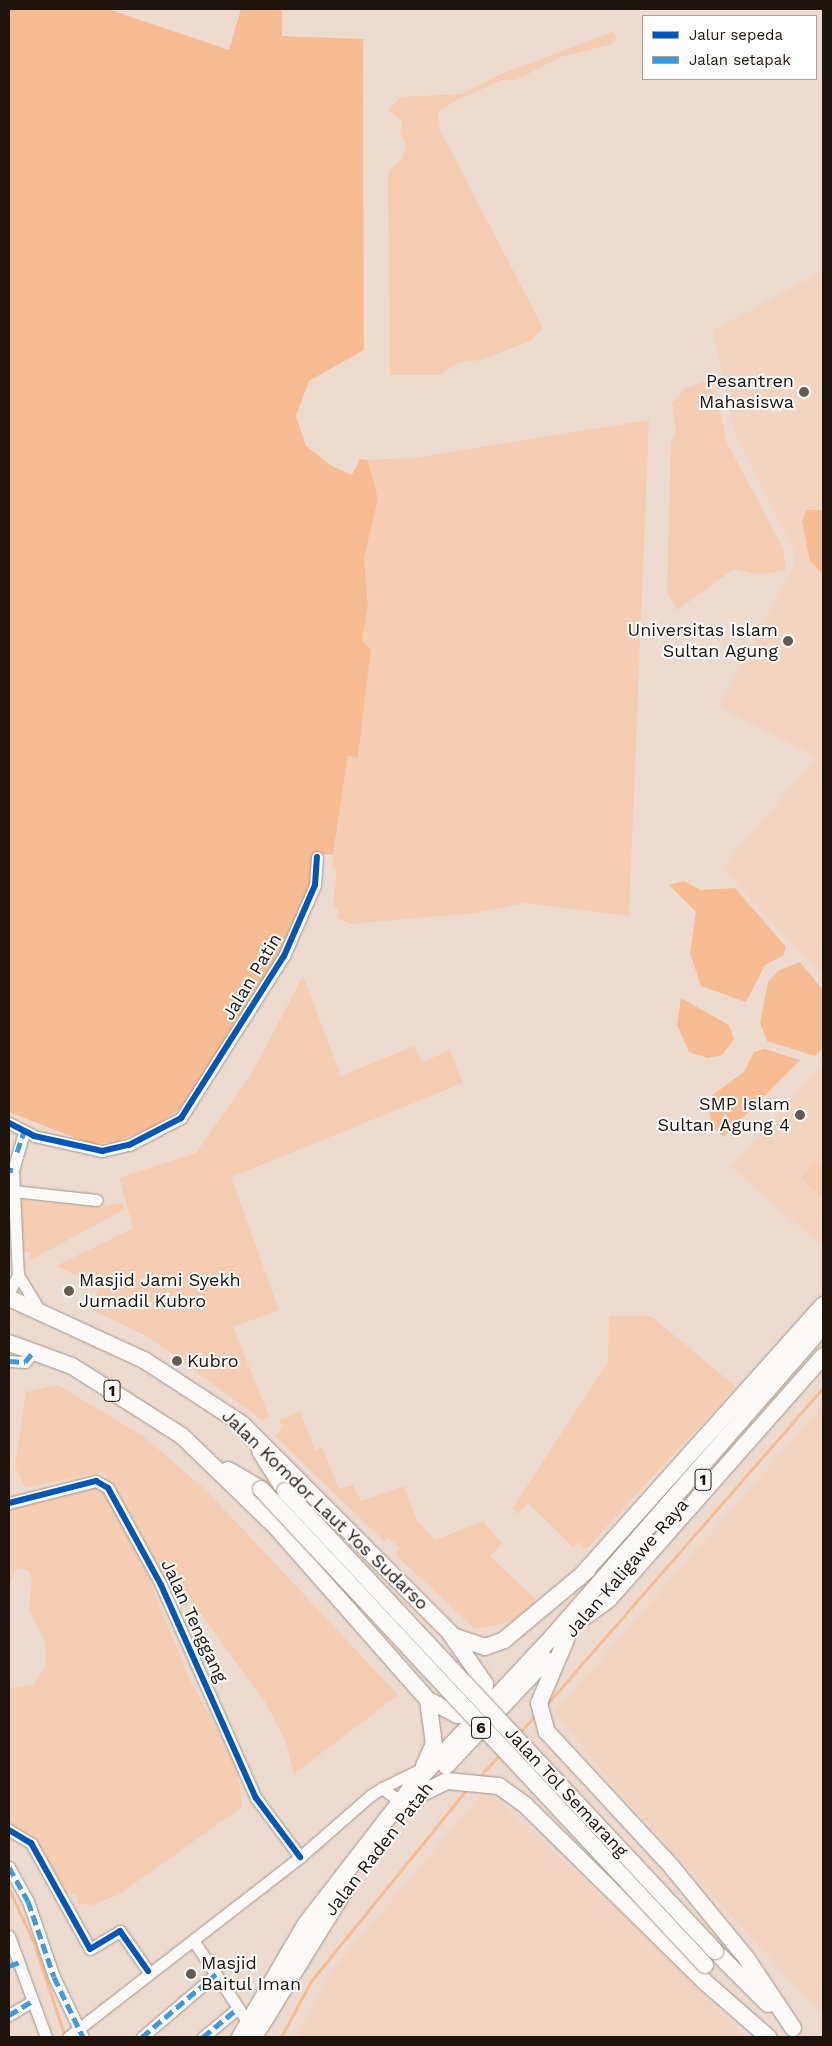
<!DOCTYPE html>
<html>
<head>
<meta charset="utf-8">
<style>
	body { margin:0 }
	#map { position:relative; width:832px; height:2046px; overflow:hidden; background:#eddbcf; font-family:"Work Sans",sans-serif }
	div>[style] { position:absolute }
	.built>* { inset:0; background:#f2d4c0 }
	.green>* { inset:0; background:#f5cdb2 }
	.water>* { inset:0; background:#f8bc93 }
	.stream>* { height:3px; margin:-1.5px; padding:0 1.5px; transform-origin:1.5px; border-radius:1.5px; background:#f8bc93 }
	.roads { filter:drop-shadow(0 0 1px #a2948b) drop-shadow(0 0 1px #a2948b) }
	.minor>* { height:11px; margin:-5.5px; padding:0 5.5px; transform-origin:5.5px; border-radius:5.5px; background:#fcfaf8 }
	.highway>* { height:16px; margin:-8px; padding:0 8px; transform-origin:8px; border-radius:8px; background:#fcfaf8 }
	.bridges { filter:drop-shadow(0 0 1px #a2948b) drop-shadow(0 0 1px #a2948b) }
	.highway-bridge>* { height:16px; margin:-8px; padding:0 8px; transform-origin:8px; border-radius:8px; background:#fcfaf8 }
	.quiet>* { height:5px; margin-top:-2.5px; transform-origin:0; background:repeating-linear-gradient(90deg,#3c9ade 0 10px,transparent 0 15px) }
	.cycleway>* { height:6px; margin:-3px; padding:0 3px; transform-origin:3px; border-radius:3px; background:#0057b8 }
	.dots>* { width:14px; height:14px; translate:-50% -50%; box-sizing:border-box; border:2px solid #fff; border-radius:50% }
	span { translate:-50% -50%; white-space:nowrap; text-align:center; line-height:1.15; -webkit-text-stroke:4px #fff; paint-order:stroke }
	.shield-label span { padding:1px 4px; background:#fff; border:1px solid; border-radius:4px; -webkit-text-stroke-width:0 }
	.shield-label { font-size:16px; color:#1e130b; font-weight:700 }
	.poi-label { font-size:18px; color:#1e130b }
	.right { translate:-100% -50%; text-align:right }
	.left { translate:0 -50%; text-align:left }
	.street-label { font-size:18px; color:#1e130b }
	.frame { position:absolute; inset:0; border:10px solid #1e130b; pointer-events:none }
	.legend { position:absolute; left:642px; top:15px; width:175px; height:65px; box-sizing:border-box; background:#fff; border:1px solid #a5a19d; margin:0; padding:6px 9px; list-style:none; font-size:15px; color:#1e130b }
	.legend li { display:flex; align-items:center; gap:10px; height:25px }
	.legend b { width:25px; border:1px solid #a5a19d }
</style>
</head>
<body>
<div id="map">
	<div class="built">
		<i style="clip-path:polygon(823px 271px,823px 976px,722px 868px,817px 757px,719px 707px,794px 565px,794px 550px,734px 432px,713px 330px)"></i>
		<i style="clip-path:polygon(823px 1064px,823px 1247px,731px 1167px)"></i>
		<i style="clip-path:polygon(823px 1405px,823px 2016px,618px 1791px,555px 1712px)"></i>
		<i style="clip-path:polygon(486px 1789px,634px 1925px,745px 2037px,297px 2036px,332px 1971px)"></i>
	</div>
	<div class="green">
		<i style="clip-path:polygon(613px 32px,617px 39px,609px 45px,561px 57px,516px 80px,502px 80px,459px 99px,438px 112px,440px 130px,543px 328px,530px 341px,481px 360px,460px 362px,440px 375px,390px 375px,388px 172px,401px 160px,407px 146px,400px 135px,402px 121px,388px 110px,401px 97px,462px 94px,499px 75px)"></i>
		<i style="clip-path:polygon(705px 382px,715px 390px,727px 443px,783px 548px,786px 570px,758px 575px,734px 569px,677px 610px,667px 592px,671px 443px,676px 431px,672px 403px,686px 388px)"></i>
		<i style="clip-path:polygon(649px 420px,629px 916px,525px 903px,474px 913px,351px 924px,337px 918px,339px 910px,333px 906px,337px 869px,332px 866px,348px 756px,358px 758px,371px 649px,362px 640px,368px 606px,364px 558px,378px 499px,368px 460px,414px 458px)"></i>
		<i style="clip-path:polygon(303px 976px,341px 1076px,414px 1046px,422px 1062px,450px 1050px,463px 1083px,231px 1177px,279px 1310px,233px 1327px,269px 1416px,263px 1421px,150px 1338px,91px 1309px,99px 1286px,56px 1266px,133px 1228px,119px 1178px,196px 1153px,252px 1073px)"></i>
		<i style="clip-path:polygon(816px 1161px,823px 1167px,823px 1198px,801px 1178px)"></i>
		<i style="clip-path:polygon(18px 1200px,98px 1207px,123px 1203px,125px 1209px,29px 1261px,30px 1252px,20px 1251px)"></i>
		<i style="clip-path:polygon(609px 1316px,651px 1316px,736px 1387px,586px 1549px,579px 1542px,573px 1547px,528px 1503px,517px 1514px,512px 1509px,608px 1362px)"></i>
		<i style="clip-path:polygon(58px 1385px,143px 1436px,208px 1492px,398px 1695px,294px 1774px,285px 1740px,265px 1702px,182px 1588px,167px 1586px,119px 1493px,102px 1472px,25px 1488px,15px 1466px,26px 1392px)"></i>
		<i style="clip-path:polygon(300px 1412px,315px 1450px,322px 1447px,339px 1489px,353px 1485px,361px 1501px,404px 1486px,417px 1521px,435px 1540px,483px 1521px,502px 1543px,490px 1556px,537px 1601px,511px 1622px,475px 1629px,395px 1554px,400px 1549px,389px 1538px,384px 1541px,275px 1436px,283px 1427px,279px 1420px)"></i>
		<i style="clip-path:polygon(100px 1483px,135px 1544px,190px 1680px,237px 1766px,242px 1807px,118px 1895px,91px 1905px,78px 1904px,77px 1895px,62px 1892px,31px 1833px,9px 1827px,9px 1688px,33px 1685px,46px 1666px,45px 1641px,29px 1609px,32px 1579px,28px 1570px,16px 1569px,9px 1587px,9px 1500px)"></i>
	</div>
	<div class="water">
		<i style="clip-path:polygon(9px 9px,108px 9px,229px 50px,241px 9px,282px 9px,282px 36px,363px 39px,364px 350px,309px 381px,296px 416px,306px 446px,332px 466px,352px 475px,360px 459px,368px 460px,378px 499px,364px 558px,368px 606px,362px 640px,371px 649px,358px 758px,348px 756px,333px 855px,315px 854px,308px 899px,291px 936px,184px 1106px,154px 1127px,116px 1142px,91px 1144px,9px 1112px)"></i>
		<i style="clip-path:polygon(806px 510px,823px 510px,823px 574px,810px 561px,802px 521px)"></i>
		<i style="clip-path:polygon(684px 881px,701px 890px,735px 888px,786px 947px,784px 955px,765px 965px,746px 1002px,701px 986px,690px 953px,696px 912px,669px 885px)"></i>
		<i style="clip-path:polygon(800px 962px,823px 990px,823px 1048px,815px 1056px,767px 1041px,760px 1023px,768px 982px,778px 971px)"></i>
		<i style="clip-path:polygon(681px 998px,729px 1025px,734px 1039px,722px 1055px,708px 1058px,689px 1052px,677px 1025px)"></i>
		<i style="clip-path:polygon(765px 1049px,800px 1060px,724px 1137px,712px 1127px,707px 1099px,744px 1072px,754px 1052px)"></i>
	</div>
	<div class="stream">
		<i style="left:547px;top:1704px;width:420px;rotate:-48.9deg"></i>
		<i style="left:519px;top:1733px;width:26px;rotate:-47deg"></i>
		<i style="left:477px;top:1779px;width:34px;rotate:-47deg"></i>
		<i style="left:9px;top:1889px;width:60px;rotate:65.2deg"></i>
		<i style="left:34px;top:1943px;width:99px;rotate:71.7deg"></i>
		<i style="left:281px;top:2037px;width:64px;rotate:-61.8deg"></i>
		<i style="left:311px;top:1981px;width:247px;rotate:-50.9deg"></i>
	</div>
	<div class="roads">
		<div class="minor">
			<i style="left:9px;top:1123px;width:28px;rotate:27deg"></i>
			<i style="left:34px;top:1136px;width:70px;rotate:12.4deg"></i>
			<i style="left:102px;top:1151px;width:28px;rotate:-13deg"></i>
			<i style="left:129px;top:1145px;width:59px;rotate:-27.4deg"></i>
			<i style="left:181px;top:1118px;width:192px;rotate:-57.6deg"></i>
			<i style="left:284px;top:956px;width:77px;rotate:-66.4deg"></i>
			<i style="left:315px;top:885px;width:28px;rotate:-86deg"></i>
			<i style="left:24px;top:1132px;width:40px;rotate:106deg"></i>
			<i style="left:13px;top:1170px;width:105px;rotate:87.3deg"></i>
			<i style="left:18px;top:1275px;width:42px;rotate:58.6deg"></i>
			<i style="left:13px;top:1191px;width:84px;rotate:6.1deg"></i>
			<i style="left:9px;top:1292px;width:19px;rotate:-62deg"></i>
			<i style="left:9px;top:1361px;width:16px;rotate:4deg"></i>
			<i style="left:25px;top:1362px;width:14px;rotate:-51deg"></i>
			<i style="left:9px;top:1503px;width:90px;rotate:-14.2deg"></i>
			<i style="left:96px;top:1481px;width:14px;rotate:30deg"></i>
			<i style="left:108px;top:1488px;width:111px;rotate:61.3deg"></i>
			<i style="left:161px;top:1585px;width:233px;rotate:66deg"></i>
			<i style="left:256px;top:1798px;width:74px;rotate:53.3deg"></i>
			<i style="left:382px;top:1788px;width:46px;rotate:-26deg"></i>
			<i style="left:9px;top:1830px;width:26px;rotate:31deg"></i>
			<i style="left:31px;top:1843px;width:121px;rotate:60.9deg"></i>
			<i style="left:90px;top:1949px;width:35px;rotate:-31deg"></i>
			<i style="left:120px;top:1931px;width:49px;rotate:55deg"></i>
			<i style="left:9px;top:1867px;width:39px;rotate:61deg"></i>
			<i style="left:28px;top:1901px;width:80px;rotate:71.1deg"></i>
			<i style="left:54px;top:1977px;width:67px;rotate:64.2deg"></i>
			<i style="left:9px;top:1936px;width:108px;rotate:69.9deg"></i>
			<i style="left:193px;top:1940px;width:105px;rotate:56.3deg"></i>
			<i style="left:9px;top:2015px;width:27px;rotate:-31deg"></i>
			<i style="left:68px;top:2037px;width:294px;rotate:-37.8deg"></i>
			<i style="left:300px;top:1857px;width:94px;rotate:-41.1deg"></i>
			<i style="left:371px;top:1795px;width:13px;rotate:-32deg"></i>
			<i style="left:382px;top:1788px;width:22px;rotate:36deg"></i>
			<i style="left:142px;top:2037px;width:97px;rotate:-40.4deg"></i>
			<i style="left:203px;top:2037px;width:44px;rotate:-39.5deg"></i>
		</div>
		<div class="highway">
			<i style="left:9px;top:1298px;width:149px;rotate:24.7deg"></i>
			<i style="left:144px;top:1360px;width:117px;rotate:33.1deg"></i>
			<i style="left:242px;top:1424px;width:295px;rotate:45.1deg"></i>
			<i style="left:450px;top:1633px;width:62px;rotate:55.5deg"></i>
			<i style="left:485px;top:1684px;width:27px;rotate:100deg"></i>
			<i style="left:9px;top:1343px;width:67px;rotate:20.1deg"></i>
			<i style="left:72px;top:1366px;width:130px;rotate:32.5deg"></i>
			<i style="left:182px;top:1436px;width:129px;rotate:44.1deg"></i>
			<i style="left:275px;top:1526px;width:232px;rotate:48.7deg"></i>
			<i style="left:428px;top:1700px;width:33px;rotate:27deg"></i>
			<i style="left:457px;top:1715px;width:25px;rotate:-2deg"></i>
			<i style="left:260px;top:1451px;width:47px;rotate:58deg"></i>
			<i style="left:228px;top:1470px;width:38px;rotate:30deg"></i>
			<i style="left:580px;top:1577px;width:365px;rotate:-48.2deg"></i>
			<i style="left:583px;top:1618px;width:32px;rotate:-36deg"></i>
			<i style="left:609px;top:1599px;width:324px;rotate:-48.6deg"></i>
			<i style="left:456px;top:1637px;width:31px;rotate:19deg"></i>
			<i style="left:485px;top:1647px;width:20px;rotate:-20deg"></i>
			<i style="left:504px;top:1640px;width:109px;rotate:-39.8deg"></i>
			<i style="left:567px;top:1637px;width:72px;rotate:113deg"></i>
			<i style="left:539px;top:1703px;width:30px;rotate:75deg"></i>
			<i style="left:547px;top:1732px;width:183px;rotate:47.2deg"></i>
			<i style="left:671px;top:1866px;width:120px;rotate:50.7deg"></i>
			<i style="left:747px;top:1959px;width:83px;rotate:56.3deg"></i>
			<i style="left:424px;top:1766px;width:24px;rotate:-66deg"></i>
			<i style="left:434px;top:1744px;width:44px;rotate:-97.8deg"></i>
			<i style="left:446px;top:1766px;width:146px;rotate:-46.7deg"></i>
			<i style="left:418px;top:1795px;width:32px;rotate:-26deg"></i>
			<i style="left:447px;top:1781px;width:52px;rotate:5.5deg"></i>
			<i style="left:499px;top:1786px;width:32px;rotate:36deg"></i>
			<i style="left:525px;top:1805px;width:252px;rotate:44.5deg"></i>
			<i style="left:705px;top:1982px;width:84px;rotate:41.1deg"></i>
			<i style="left:715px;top:1951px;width:75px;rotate:45deg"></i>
			<i style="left:240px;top:2037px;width:129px;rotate:-59.9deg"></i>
			<i style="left:305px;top:1925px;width:172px;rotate:-52.3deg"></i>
			<i style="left:410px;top:1789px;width:209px;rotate:-46.9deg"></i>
			<i style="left:553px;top:1636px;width:411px;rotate:-48.9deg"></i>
			<i style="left:254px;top:2037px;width:179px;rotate:-58.3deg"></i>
		</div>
	</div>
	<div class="bridges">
		<div class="highway-bridge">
			<i style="left:261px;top:1489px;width:651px;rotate:46.99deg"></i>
			<i style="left:285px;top:1491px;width:630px;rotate:46.93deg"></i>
		</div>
	</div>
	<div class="quiet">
		<i style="left:17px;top:1152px;width:21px;rotate:-71deg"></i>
		<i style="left:9px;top:1170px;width:4px"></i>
		<i style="left:9px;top:1361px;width:16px;rotate:4deg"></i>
		<i style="left:25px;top:1362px;width:14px;rotate:-51deg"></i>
		<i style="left:9px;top:1867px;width:39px;rotate:61deg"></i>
		<i style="left:28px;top:1901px;width:80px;rotate:71.1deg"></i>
		<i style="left:54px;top:1977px;width:67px;rotate:64.2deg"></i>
		<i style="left:9px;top:1966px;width:12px;rotate:-20deg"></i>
		<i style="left:9px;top:2015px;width:27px;rotate:-31deg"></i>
		<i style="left:142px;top:2037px;width:97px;rotate:-40.4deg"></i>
		<i style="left:203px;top:2037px;width:44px;rotate:-39.5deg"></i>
	</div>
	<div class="cycleway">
		<i style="left:9px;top:1123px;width:28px;rotate:27deg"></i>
		<i style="left:34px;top:1136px;width:70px;rotate:12.4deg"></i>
		<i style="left:102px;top:1151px;width:28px;rotate:-13deg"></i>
		<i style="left:129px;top:1145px;width:59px;rotate:-27.4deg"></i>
		<i style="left:181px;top:1118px;width:192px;rotate:-57.6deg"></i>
		<i style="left:284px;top:956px;width:77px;rotate:-66.4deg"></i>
		<i style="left:315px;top:885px;width:28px;rotate:-86deg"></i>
		<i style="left:9px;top:1503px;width:90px;rotate:-14.2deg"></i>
		<i style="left:96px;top:1481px;width:14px;rotate:30deg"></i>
		<i style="left:108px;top:1488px;width:111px;rotate:61.3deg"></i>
		<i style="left:161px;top:1585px;width:233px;rotate:66deg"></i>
		<i style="left:256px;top:1798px;width:74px;rotate:53.3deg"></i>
		<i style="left:9px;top:1830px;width:26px;rotate:31deg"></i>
		<i style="left:31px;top:1843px;width:121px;rotate:60.9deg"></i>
		<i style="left:90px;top:1949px;width:35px;rotate:-31deg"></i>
		<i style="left:120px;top:1931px;width:49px;rotate:55deg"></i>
	</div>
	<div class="dots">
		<i style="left:804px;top:392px;background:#665950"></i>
		<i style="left:788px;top:641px;background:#665950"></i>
		<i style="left:800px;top:1115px;background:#665950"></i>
		<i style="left:69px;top:1291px;background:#665950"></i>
		<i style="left:177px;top:1361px;background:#665950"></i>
		<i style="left:191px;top:1974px;background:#665950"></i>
	</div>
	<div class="shield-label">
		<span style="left:112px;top:1391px">1</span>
		<span style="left:703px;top:1480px">1</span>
		<span style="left:481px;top:1728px">6</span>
	</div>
	<div class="poi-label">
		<span class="right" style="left:794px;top:392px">Pesantren<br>Mahasiswa</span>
		<span class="right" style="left:778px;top:641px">Universitas Islam<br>Sultan Agung</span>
		<span class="right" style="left:790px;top:1115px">SMP Islam<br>Sultan Agung 4</span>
		<span class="left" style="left:79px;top:1291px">Masjid Jami Syekh<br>Jumadil Kubro</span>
		<span class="left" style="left:187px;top:1361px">Kubro</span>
		<span class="left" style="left:201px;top:1974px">Masjid<br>Baitul Iman</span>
	</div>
	<div class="street-label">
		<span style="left:252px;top:977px;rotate:-59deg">Jalan Patin</span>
		<span style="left:325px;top:1510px;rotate:44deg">Jalan Komdor Laut Yos Sudarso</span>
		<span style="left:627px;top:1568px;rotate:-49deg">Jalan Kaligawe Raya</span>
		<span style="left:194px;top:1621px;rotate:65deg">Jalan Tenggang</span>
		<span style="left:566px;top:1792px;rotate:47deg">Jalan Tol Semarang</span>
		<span style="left:379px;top:1849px;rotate:-52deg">Jalan Raden Patah</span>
	</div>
	<div class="frame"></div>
	<ul class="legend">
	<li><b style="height:6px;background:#0057b8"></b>Jalur sepeda</li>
	<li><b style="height:6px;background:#3c9ade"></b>Jalan setapak</li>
	</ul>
</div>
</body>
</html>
